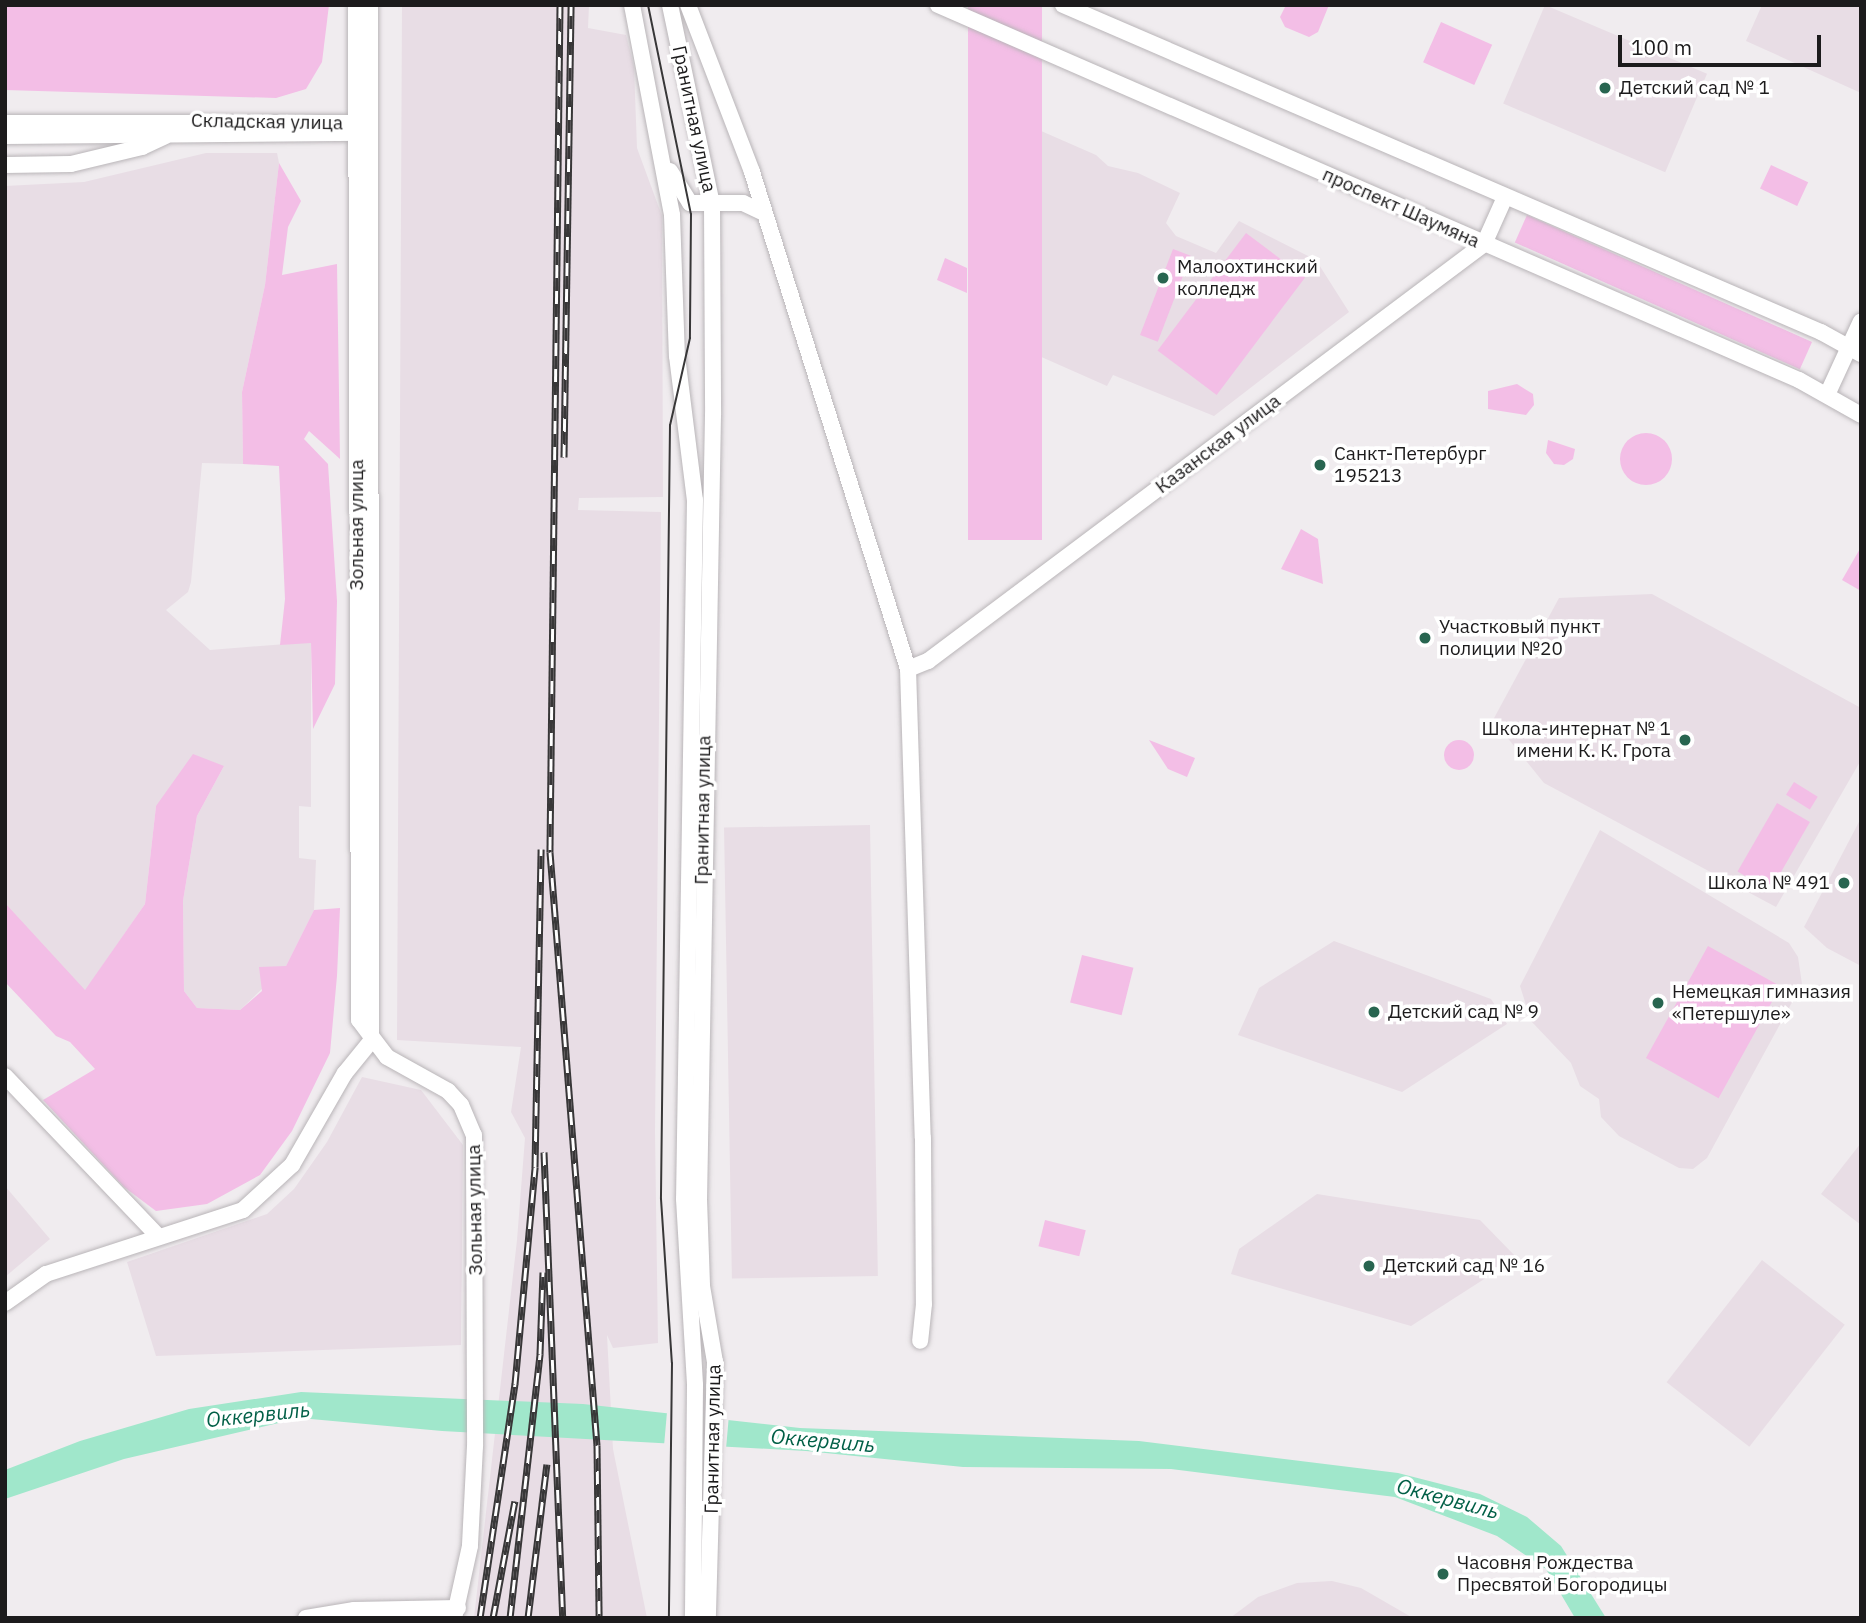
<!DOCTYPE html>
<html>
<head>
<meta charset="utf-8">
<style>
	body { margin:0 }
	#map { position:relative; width:1866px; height:1623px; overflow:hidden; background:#f0ecef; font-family:"IBM Plex Sans",sans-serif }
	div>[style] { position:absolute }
	.built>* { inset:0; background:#e8dde5; transform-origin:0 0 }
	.green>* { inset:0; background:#f3bee6; transform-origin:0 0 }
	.round { border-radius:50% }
	.water>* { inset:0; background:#a0e7cb }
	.pier>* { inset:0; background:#f0ecef; transform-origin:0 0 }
	.roads { filter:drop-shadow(0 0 2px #b9b5b8) drop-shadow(0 0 2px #b9b5b8) }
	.minor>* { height:16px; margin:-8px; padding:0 8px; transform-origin:8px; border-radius:8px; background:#fff }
	.tram>* { height:2px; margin:-1px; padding:0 1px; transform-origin:1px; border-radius:1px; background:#383738 }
	.rail>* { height:7px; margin-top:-3.5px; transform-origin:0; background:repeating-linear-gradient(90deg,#fff 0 13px,#383738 0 26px); box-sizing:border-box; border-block:2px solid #383738 }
	.dots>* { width:19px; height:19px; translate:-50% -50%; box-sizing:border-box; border:4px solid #fff; border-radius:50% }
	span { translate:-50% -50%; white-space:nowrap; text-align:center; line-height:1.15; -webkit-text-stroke:7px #fff; paint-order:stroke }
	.poi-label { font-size:19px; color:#1c1b1c }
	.left { translate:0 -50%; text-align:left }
	.right { translate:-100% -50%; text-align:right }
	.street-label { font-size:19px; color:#1c1b1c }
	.water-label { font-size:21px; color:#005f46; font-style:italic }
	.frame { position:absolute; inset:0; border:7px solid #1c1b1c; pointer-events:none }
	.scale { position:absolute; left:1618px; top:35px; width:203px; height:32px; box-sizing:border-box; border:4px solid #1c1b1c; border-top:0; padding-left:9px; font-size:21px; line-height:24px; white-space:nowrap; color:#1c1b1c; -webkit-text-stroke:5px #fff; paint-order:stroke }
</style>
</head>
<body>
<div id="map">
	<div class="built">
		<i style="clip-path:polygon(402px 5px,589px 5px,588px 28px,626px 35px,634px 67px,637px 148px,662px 216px,663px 497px,579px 498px,578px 510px,661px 512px,655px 1132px,658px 1343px,613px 1348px,607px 1335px,613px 1449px,647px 1618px,474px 1618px,517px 1240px,525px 1138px,511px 1112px,521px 1047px,397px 1040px)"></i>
		<i style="left:1545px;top:5px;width:176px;height:107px;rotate:23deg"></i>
		<i style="clip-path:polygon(1762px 5px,1861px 5px,1861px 93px,1746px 41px)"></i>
		<i style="clip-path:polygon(1032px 127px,1096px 155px,1108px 166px,1138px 173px,1180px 193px,1166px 223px,1176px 236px,1216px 253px,1239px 221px,1316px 260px,1349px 312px,1214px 416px,1113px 375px,1107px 386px,1010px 343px,993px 250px,1002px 219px,998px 213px)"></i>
		<i style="clip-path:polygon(206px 153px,277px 153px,279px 163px,265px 285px,242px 392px,243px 464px,202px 463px,191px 582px,188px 592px,166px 610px,210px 650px,311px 642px,311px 807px,299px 806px,299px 858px,316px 860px,314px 910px,286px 966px,240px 1010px,197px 1008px,184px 991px,183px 901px,197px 816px,224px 766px,156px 806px,145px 904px,85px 991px,5px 944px,5px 186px,84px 182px)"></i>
		<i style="clip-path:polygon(1652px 594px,1861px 708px,1861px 760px,1776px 907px,1544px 783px,1493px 720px,1559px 598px)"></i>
		<i style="clip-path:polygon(1861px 818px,1861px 966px,1827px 948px,1804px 927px)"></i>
		<i style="left:870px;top:825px;width:451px;height:146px;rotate:89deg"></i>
		<i style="clip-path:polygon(1600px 830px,1789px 943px,1798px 957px,1802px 984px,1707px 1158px,1693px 1169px,1679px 1168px,1619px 1136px,1601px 1117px,1599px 1099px,1580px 1086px,1571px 1063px,1531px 1021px,1520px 986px)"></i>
		<i style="clip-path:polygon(1334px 941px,1491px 999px,1507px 1024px,1402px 1092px,1238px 1035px,1259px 988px)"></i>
		<i style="clip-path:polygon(362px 1077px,421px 1090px,463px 1145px,461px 1345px,156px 1356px,127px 1262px,267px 1214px,294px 1189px,327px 1142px)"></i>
		<i style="clip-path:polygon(1861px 1143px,1861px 1225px,1821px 1194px)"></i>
		<i style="clip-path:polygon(5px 1186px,50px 1239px,5px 1277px)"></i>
		<i style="clip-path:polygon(1317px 1194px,1480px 1220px,1517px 1258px,1411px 1326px,1231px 1274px,1239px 1249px)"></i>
		<i style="left:1762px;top:1260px;width:105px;height:155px;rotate:38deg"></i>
		<i style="clip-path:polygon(1332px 1581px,1361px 1588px,1413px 1618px,1230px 1618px,1258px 1597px,1297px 1583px)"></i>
	</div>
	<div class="green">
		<i style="clip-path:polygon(5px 5px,329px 5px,322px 62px,306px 89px,276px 98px,5px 90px)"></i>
		<i style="left:968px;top:5px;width:74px;height:535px"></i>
		<i style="clip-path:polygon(1286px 5px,1329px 5px,1318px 32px,1309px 37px,1285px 27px,1280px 17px)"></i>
		<i style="left:1441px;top:22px;width:56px;height:44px;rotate:24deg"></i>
		<i style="clip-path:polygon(279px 163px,301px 201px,288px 227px,282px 275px,337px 264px,340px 459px,309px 431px,304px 439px,328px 464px,337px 601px,335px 684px,313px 729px,311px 643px,280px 645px,285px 599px,279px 466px,243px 464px,242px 392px,265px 285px)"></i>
		<i style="left:1771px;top:165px;width:41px;height:26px;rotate:25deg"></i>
		<i style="left:1527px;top:215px;width:312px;height:30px;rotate:24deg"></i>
		<i style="left:1246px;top:233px;width:74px;height:147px;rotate:37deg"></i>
		<i style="left:1173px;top:249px;width:19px;height:92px;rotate:21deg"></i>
		<i style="clip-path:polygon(945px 258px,967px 268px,967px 293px,937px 280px)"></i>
		<i style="clip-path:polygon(1517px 384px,1533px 394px,1534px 405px,1526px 415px,1488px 409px,1488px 391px)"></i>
		<i class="round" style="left:1620px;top:433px;width:52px;height:52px"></i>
		<i style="clip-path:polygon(1548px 440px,1575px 449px,1573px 459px,1564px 465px,1554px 464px,1546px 453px)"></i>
		<i style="clip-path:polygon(1301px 529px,1318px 539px,1323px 584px,1281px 569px)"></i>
		<i style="clip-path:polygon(1861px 547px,1861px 591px,1842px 580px)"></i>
		<i class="round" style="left:1444px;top:740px;width:30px;height:30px"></i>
		<i style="clip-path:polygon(1149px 740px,1195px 758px,1187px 777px,1168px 769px)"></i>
		<i style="clip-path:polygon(193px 754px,224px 766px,197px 816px,183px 901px,184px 991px,197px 1008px,240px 1010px,262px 991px,259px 967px,286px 966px,314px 910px,340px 908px,337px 976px,330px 1053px,292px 1131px,260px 1175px,207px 1204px,156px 1211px,124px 1187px,43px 1100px,95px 1069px,70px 1042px,56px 1036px,5px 982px,5px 903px,85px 990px,145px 904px,156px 806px)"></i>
		<i style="left:1794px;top:782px;width:28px;height:15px;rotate:32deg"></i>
		<i style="left:1777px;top:803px;width:38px;height:79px;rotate:30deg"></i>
		<i style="left:1708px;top:946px;width:83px;height:128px;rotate:29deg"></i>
		<i style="left:1082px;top:955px;width:53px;height:49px;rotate:14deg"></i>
		<i style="left:1045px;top:1220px;width:42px;height:27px;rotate:14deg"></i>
	</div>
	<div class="water">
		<i style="clip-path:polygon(301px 1392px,583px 1404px,800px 1428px,1139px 1441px,1398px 1473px,1480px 1494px,1527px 1517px,1561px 1546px,1606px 1618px,1575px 1618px,1546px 1569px,1497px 1536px,1395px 1497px,1171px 1469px,963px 1467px,806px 1451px,442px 1431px,300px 1418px,124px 1459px,5px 1499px,5px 1470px,80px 1441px,189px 1409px)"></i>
	</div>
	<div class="pier">
		<i style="left:667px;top:1412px;width:62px;height:34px;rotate:5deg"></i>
	</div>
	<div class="roads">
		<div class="minor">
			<i style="left:356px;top:5px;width:1015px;rotate:89.83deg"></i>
			<i style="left:359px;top:1020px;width:46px;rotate:52.9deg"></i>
			<i style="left:387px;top:1057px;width:70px;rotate:29.1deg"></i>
			<i style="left:448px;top:1091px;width:19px;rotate:47deg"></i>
			<i style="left:461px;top:1105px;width:33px;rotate:67deg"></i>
			<i style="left:474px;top:1135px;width:311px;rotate:89.8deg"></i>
			<i style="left:475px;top:1446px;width:100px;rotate:92.9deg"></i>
			<i style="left:470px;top:1546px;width:74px;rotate:102.5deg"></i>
			<i style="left:370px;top:5px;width:1036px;rotate:89.94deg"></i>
			<i style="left:632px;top:5px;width:214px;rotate:79.2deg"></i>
			<i style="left:672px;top:215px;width:141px;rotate:88deg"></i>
			<i style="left:677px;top:356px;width:145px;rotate:82.9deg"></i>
			<i style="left:695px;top:500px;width:699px;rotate:90.9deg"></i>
			<i style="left:684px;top:1199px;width:186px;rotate:86.6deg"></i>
			<i style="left:695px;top:1385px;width:233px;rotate:90.5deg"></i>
			<i style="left:670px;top:5px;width:204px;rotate:78.1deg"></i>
			<i style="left:712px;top:205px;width:210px;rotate:89.7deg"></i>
			<i style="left:713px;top:415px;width:784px;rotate:91.02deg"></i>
			<i style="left:699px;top:1199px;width:87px;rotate:88deg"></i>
			<i style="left:702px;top:1286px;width:77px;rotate:80.3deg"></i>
			<i style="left:715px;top:1362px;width:256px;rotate:91.6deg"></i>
			<i style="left:688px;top:5px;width:179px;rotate:69deg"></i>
			<i style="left:752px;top:172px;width:521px;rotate:72.57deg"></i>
			<i style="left:908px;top:669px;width:469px;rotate:88.2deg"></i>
			<i style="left:923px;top:1138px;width:166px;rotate:89.7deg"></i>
			<i style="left:924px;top:1304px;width:37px;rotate:96deg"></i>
			<i style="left:938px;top:5px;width:939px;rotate:23.54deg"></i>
			<i style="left:1799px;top:380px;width:71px;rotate:29.4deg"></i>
			<i style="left:1063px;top:5px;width:826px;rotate:23.34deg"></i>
			<i style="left:1821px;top:332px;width:46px;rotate:28.8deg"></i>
			<i style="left:5px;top:123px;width:351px"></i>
			<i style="left:356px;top:123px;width:10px;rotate:29deg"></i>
			<i style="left:5px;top:136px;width:360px;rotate:-0.5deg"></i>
			<i style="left:5px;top:165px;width:66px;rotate:-0.9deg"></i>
			<i style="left:71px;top:164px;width:73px;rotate:-13.5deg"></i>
			<i style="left:142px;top:147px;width:26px;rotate:-25deg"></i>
			<i style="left:670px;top:171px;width:38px;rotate:58deg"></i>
			<i style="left:690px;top:203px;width:53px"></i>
			<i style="left:743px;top:203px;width:21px;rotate:25deg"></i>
			<i style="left:1827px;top:395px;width:81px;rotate:-65.3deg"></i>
			<i style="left:908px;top:669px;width:22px;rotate:-22deg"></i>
			<i style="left:928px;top:661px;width:695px;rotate:-36.87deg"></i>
			<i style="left:1484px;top:244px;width:51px;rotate:-65.9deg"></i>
			<i style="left:5px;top:1076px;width:221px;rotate:46.3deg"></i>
			<i style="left:5px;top:1303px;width:50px;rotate:-35.3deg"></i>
			<i style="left:46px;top:1274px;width:207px;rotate:-18deg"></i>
			<i style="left:243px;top:1210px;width:67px;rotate:-42.6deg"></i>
			<i style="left:292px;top:1165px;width:106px;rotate:-60.1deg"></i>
			<i style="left:345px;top:1073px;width:41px;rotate:-50.9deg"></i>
			<i style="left:306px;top:1618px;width:49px;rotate:-9.5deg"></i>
			<i style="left:354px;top:1610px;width:104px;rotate:-1.1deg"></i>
		</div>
	</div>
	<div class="tram">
		<i style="left:648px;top:5px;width:213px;rotate:78.4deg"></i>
		<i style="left:691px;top:214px;width:124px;rotate:90.5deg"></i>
		<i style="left:690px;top:338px;width:89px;rotate:102.9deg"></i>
		<i style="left:670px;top:425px;width:774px;rotate:90.67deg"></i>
		<i style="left:661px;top:1199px;width:164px;rotate:86.2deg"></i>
		<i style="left:672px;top:1363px;width:255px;rotate:90.7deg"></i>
	</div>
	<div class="rail">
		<i style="left:560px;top:5px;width:847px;rotate:90.68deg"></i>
		<i style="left:550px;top:852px;width:595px;rotate:85.47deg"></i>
		<i style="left:597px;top:1445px;width:173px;rotate:89.3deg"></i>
		<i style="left:564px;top:457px;width:452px;rotate:-89.1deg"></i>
		<i style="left:544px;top:1152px;width:466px;rotate:87.7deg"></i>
		<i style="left:480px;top:1618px;width:237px;rotate:-81.5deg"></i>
		<i style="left:515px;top:1384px;width:218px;rotate:-84.7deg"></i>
		<i style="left:535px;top:1167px;width:318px;rotate:-88.9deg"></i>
		<i style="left:493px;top:1618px;width:119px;rotate:-79.4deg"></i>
		<i style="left:510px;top:1618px;width:266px;rotate:-83.5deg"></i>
		<i style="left:540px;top:1354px;width:82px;rotate:-87.9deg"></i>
		<i style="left:528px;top:1618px;width:155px;rotate:-83deg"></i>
	</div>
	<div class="dots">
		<i style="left:1605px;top:88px;background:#286550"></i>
		<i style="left:1163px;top:278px;background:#286550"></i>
		<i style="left:1320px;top:465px;background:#286550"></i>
		<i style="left:1425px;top:638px;background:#286550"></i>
		<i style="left:1685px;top:740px;background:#286550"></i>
		<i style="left:1844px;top:883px;background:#286550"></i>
		<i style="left:1658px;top:1003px;background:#286550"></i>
		<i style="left:1374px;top:1012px;background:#286550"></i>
		<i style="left:1369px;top:1266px;background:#286550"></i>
		<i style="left:1443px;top:1574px;background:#286550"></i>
	</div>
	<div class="poi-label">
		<span class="left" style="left:1619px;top:88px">Детский сад № 1</span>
		<span class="left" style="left:1177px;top:278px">Малоохтинский<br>колледж</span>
		<span class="left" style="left:1334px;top:465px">Санкт-Петербург<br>195213</span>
		<span class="left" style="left:1439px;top:638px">Участковый пункт<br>полиции №20</span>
		<span class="right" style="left:1671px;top:740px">Школа-интернат № 1<br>имени К. К. Грота</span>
		<span class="right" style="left:1830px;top:883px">Школа № 491</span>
		<span class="left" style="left:1672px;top:1003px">Немецкая гимназия<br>«Петершуле»</span>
		<span class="left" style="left:1388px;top:1012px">Детский сад № 9</span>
		<span class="left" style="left:1383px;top:1266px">Детский сад № 16</span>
		<span class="left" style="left:1457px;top:1574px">Часовня Рождества<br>Пресвятой Богородицы</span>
	</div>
	<div class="street-label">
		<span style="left:694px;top:119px;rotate:78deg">Гранитная улица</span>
		<span style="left:267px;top:122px;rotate:1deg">Складская улица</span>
		<span style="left:1401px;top:208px;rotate:24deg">проспект Шаумяна</span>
		<span style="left:1218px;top:444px;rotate:-37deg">Казанская улица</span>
		<span style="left:357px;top:525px;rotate:-90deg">Зольная улица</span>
		<span style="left:703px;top:810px;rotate:-89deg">Гранитная улица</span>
		<span style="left:475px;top:1210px;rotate:-91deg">Зольная улица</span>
		<span style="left:713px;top:1439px;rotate:-89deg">Гранитная улица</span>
	</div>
	<div class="water-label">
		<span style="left:258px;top:1414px;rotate:-6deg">Оккервиль</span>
		<span style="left:823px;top:1440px;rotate:5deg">Оккервиль</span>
		<span style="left:1448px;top:1498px;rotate:15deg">Оккервиль</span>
	</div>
	<div class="frame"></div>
	<div class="scale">100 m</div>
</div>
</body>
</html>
